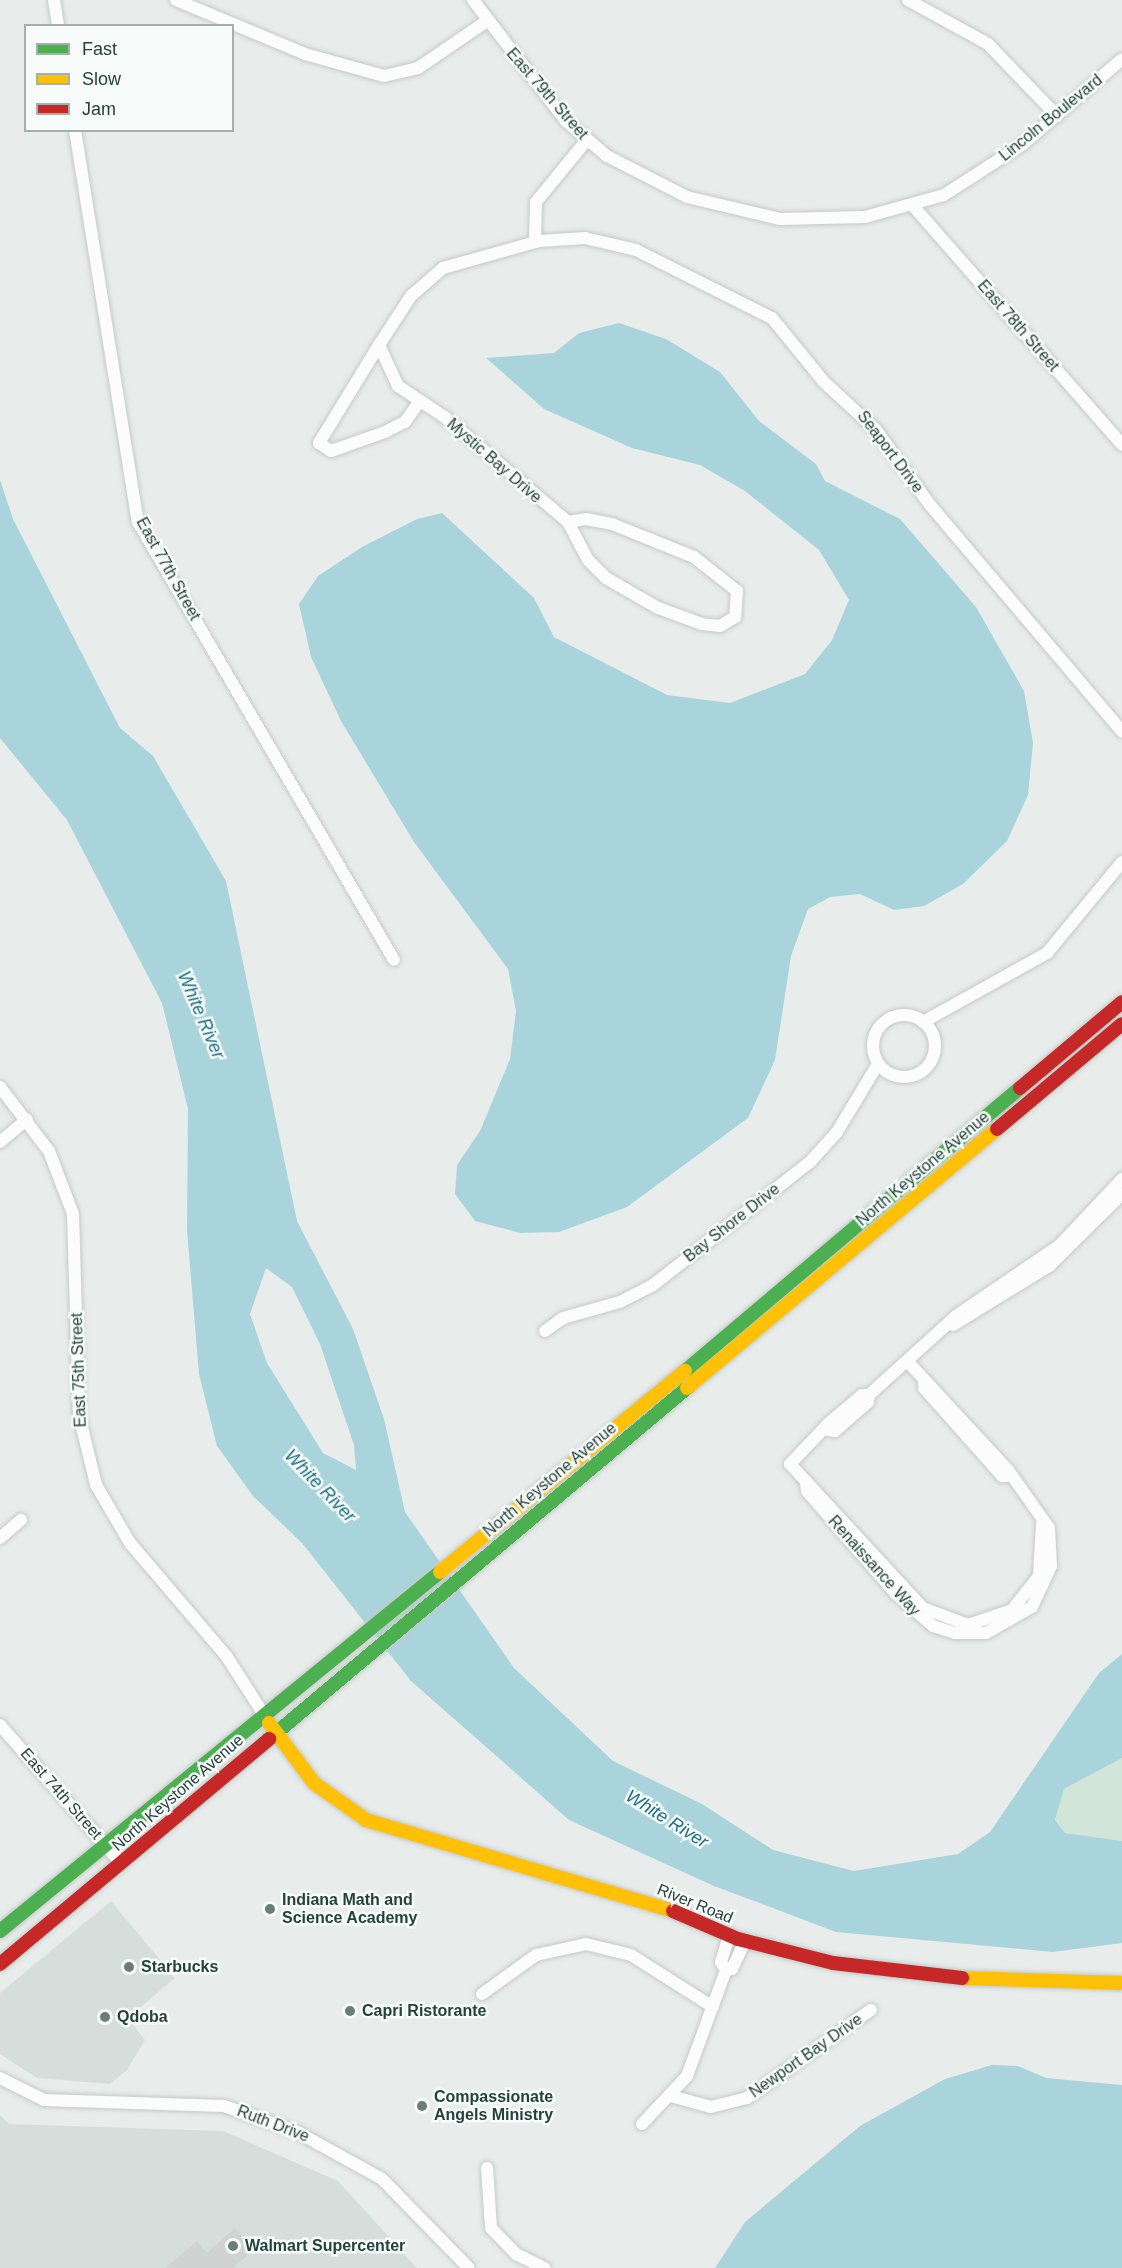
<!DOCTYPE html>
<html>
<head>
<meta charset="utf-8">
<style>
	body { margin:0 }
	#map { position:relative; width:1122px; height:2268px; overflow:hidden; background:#e8edeb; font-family:Arial,sans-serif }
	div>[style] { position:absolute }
	.built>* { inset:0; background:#d6dedb }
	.green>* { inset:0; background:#d1e6d8 }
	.water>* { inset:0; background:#a9d4db }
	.building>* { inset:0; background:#cfd4d2 }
	.roads { filter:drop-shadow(0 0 2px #c5cac8) drop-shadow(0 0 2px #c5cac8) }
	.street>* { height:12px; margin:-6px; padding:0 6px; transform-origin:6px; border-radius:6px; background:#fcfcfc }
	.street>.ring { margin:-6px; padding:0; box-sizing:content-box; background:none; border:12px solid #fcfcfc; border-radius:50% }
	.fast>* { height:14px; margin:-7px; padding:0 7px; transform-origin:7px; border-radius:7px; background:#4caf50 }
	.slow>* { height:14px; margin:-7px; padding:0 7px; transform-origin:7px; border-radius:7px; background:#ffc107 }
	.jam>* { height:14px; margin:-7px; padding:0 7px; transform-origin:7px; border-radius:7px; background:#c62828 }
	.dots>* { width:16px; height:16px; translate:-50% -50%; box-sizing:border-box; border:3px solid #f7fbf9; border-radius:50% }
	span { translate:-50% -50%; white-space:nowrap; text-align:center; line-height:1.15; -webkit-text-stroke:5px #f7fbf9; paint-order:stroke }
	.street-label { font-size:16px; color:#24423a }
	.poi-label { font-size:16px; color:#24423a; font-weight:700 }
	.left { translate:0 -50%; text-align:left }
	.water-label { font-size:18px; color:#1c6f80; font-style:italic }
	.legend { position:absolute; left:24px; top:24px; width:210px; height:108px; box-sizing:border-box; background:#f7fbf9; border:2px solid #a3b1ad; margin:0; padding:8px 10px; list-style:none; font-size:18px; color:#24423a }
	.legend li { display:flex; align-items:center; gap:12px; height:30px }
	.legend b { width:30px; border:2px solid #a3b1ad }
</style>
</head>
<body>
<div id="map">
	<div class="built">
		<i style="clip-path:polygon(111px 1901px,175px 1978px,128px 2018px,145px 2040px,127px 2070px,110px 2084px,37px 2078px,0 2054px,0 1993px)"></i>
		<i style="clip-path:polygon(0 2115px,9px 2124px,223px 2131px,338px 2181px,417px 2268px,0 2268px)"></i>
	</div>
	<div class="green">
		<i style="clip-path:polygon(1122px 1758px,1122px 1841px,1065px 1833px,1055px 1820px,1064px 1789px)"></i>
	</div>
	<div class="water">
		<i style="clip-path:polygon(619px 323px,666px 339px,720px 372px,759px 421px,816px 464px,825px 481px,900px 519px,976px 607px,1024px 691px,1033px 743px,1028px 795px,1007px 841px,963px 884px,924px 906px,894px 910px,860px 894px,830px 897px,808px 909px,791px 956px,775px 1060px,748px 1118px,627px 1207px,559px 1232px,520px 1233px,475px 1221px,455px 1194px,457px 1165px,480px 1131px,510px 1059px,516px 1011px,508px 969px,414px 842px,341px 721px,311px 657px,299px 604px,318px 576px,362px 547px,417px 519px,442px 513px,534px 598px,554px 637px,667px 695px,730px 703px,805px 674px,832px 640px,849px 600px,819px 550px,745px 491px,700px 465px,632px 448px,544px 409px,486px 358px,554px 353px,579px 333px)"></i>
		<i style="clip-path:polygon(evenodd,0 480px,13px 519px,120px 728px,153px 756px,226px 881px,297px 1221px,353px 1329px,384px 1419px,405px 1512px,514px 1668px,613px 1761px,702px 1804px,773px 1850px,854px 1871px,958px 1854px,990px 1832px,1099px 1673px,1122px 1654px,1122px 1758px,1064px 1789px,1055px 1820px,1065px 1833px,1122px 1841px,1122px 1943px,1053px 1952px,836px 1932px,714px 1886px,569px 1820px,411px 1681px,302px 1543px,253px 1496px,217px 1446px,199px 1374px,187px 1230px,188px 1109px,162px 1003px,67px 820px,0 738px,0 480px,266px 1268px,292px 1287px,320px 1344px,354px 1445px,356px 1470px,323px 1453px,267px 1363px,250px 1314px,266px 1268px)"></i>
		<i style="clip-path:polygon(992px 2065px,1018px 2066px,1046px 2078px,1122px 2085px,1122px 2268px,715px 2268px,745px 2222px,860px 2126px,945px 2079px)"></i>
	</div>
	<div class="building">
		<i style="clip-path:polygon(235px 2228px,254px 2250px,233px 2268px,165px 2268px,197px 2241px,207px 2253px)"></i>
	</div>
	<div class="roads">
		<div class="street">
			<i style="left:54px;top:0;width:26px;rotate:81deg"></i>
			<i style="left:176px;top:0;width:140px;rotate:22.7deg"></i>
			<i style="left:305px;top:54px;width:82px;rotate:15.6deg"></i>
			<i style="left:384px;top:76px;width:35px;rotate:-13deg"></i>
			<i style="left:418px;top:68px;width:83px;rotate:-34.3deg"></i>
			<i style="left:473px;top:0;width:153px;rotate:52.5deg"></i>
			<i style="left:566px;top:121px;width:54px;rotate:40.5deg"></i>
			<i style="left:607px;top:156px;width:90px;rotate:27.1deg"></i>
			<i style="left:687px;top:197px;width:96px;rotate:13.3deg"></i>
			<i style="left:780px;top:219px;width:85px;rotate:-1.3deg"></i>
			<i style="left:865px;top:217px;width:82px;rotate:-15.6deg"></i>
			<i style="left:944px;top:195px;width:94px;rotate:-32.8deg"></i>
			<i style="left:1023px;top:144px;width:130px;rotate:-40.6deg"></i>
			<i style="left:908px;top:0;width:91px;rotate:28.8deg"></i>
			<i style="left:988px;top:44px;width:100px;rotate:46.2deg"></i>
			<i style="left:75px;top:130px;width:397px;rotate:80.9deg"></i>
			<i style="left:138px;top:522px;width:507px;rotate:59.69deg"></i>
			<i style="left:914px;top:207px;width:316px;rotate:48.8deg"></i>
			<i style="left:535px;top:242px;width:40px;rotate:-88.6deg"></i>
			<i style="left:536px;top:202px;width:79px;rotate:-50.7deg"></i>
			<i style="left:379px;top:345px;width:115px;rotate:121.5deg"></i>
			<i style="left:319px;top:443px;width:14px;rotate:34deg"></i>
			<i style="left:331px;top:451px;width:57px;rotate:-19.4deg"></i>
			<i style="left:385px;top:432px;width:22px;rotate:-27deg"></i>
			<i style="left:405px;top:422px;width:24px;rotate:-55deg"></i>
			<i style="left:586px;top:519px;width:26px;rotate:11deg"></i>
			<i style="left:612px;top:524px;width:88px;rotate:21.9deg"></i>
			<i style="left:694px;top:557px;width:55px;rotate:38.3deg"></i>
			<i style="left:737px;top:591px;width:26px;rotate:94deg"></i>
			<i style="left:735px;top:617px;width:17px;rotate:149deg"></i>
			<i style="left:720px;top:626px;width:18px;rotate:-174deg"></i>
			<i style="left:702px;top:624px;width:47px;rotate:-160deg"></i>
			<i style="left:658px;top:608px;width:60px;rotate:-150deg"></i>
			<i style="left:606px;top:578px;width:25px;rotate:-135deg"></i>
			<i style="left:588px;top:560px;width:43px;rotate:-117.8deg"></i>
			<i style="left:568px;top:522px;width:18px;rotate:-9deg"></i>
			<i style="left:568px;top:522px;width:160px;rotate:-139.6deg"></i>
			<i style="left:446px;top:418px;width:58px;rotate:-146.3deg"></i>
			<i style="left:398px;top:386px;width:45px;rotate:-114.9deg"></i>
			<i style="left:379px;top:345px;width:59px;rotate:-56.9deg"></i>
			<i style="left:411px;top:296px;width:43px;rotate:-41.2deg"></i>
			<i style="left:443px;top:268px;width:101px;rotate:-15.6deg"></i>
			<i style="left:540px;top:241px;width:45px;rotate:-3.8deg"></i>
			<i style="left:585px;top:238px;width:52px;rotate:13.2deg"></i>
			<i style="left:636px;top:250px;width:152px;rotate:26.6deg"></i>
			<i style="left:772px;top:318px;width:82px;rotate:50.9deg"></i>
			<i style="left:824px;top:382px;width:71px;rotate:42.7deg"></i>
			<i style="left:876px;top:430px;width:92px;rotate:54.2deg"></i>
			<i style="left:930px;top:505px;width:297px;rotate:49.7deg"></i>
			<i class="ring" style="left:873px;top:1015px;width:50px;height:50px"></i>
			<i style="left:923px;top:1022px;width:142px;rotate:-29.1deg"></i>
			<i style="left:1047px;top:953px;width:118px;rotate:-50.5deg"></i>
			<i style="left:0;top:1087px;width:81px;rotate:52.6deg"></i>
			<i style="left:49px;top:1151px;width:67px;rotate:69.1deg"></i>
			<i style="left:73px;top:1214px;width:201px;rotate:88.3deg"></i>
			<i style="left:79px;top:1415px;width:72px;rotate:76.3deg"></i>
			<i style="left:96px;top:1485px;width:67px;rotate:59.6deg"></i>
			<i style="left:130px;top:1543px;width:150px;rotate:49.6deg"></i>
			<i style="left:227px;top:1657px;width:76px;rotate:57.4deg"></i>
			<i style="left:0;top:1142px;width:35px;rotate:-40deg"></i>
			<i style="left:953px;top:1325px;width:113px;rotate:-31.6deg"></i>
			<i style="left:1049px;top:1266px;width:103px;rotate:-44.6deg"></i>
			<i style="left:545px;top:1331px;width:22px;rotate:-36deg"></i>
			<i style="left:563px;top:1318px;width:59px;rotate:-15.7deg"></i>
			<i style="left:620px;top:1302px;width:37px;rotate:-27deg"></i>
			<i style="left:653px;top:1285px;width:199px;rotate:-38.1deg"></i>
			<i style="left:810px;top:1162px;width:40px;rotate:-48deg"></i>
			<i style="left:837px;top:1132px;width:79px;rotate:-58.9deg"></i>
			<i style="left:924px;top:1380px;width:8px;rotate:90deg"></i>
			<i style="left:924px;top:1388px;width:118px;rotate:48.4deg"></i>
			<i style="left:1002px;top:1476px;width:6px"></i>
			<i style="left:869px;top:1395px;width:7px;rotate:180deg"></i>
			<i style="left:862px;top:1395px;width:43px;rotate:139.7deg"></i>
			<i style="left:829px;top:1423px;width:57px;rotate:133.6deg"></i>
			<i style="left:790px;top:1464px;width:196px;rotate:47.3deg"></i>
			<i style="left:923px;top:1608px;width:48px;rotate:20.7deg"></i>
			<i style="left:968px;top:1625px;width:46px;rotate:-18.8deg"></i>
			<i style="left:1012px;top:1610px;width:43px;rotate:-51.5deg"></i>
			<i style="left:1039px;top:1576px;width:52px;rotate:-86.7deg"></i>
			<i style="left:828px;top:1430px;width:7px;rotate:8deg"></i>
			<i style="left:835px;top:1431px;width:44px;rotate:-41.3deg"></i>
			<i style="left:868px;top:1402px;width:7px;rotate:-82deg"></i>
			<i style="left:869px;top:1395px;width:118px;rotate:-42.2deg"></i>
			<i style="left:956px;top:1316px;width:126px;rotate:-34.3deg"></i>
			<i style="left:1060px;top:1245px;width:91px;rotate:-46.8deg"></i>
			<i style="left:806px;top:1482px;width:9px;rotate:84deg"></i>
			<i style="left:807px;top:1491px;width:136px;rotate:49.2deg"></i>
			<i style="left:896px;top:1594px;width:49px;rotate:40.9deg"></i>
			<i style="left:933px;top:1626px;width:23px;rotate:18deg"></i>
			<i style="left:955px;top:1633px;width:31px"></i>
			<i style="left:986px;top:1633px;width:53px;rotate:-29.5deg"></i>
			<i style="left:1032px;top:1607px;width:45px;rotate:-65.1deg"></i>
			<i style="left:1051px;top:1566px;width:38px;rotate:-93deg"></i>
			<i style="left:1049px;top:1528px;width:71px;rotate:-125.3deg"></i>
			<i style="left:1008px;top:1470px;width:147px;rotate:-132.8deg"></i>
			<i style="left:0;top:1538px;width:28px;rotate:-41deg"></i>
			<i style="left:0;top:1725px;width:184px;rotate:48.8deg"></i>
			<i style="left:726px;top:1970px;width:6px;rotate:-9deg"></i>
			<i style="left:732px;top:1969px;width:31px;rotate:-65deg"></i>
			<i style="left:726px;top:1970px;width:9px;rotate:-122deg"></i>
			<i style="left:721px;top:1962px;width:27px;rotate:-73deg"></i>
			<i style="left:482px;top:1994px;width:67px;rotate:-35.8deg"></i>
			<i style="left:536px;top:1955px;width:51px;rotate:-12.4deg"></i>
			<i style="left:586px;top:1944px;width:46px;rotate:13.7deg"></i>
			<i style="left:631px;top:1955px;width:97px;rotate:32.4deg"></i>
			<i style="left:0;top:2078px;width:49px;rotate:26.6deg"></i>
			<i style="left:44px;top:2100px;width:180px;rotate:1.9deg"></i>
			<i style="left:224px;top:2106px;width:77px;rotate:19.6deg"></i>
			<i style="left:297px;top:2132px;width:97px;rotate:28.9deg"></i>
			<i style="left:382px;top:2179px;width:124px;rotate:45.7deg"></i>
			<i style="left:671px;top:2096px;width:41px;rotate:15.4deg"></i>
			<i style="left:711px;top:2107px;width:37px;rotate:-14deg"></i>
			<i style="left:747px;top:2098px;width:152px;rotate:-35.4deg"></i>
			<i style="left:642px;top:2124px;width:66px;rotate:-46.8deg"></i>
			<i style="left:687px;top:2076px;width:113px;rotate:-69.8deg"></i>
			<i style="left:487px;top:2168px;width:60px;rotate:86.2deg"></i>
			<i style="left:491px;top:2228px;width:36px;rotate:46deg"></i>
			<i style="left:516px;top:2254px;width:32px;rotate:26deg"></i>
		</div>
		<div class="fast">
			<i style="left:685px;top:1371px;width:439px;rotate:-40.2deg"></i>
			<i style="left:269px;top:1739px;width:546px;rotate:-40.02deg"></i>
			<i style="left:0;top:1931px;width:568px;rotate:-39.21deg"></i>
		</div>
		<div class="slow">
			<i style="left:687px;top:1388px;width:404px;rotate:-39.9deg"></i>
			<i style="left:440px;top:1572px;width:317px;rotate:-39.4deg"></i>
			<i style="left:269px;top:1723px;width:75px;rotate:53.1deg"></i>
			<i style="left:314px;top:1783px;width:64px;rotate:35.4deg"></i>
			<i style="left:366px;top:1820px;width:320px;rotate:16.5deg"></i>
			<i style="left:962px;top:1978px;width:160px;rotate:1.8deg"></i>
		</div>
		<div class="jam">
			<i style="left:1020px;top:1088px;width:133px;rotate:-40.1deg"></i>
			<i style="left:997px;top:1129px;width:163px;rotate:-40deg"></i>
			<i style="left:673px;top:1911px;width:71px;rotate:23.3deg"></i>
			<i style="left:738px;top:1939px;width:98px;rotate:14.2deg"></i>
			<i style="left:833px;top:1963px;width:130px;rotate:6.6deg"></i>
			<i style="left:0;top:1964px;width:351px;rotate:-39.9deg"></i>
		</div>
	</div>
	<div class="dots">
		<i style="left:270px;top:1909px;background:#697e78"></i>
		<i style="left:129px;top:1967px;background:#697e78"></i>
		<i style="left:350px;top:2011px;background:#697e78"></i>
		<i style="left:105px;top:2017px;background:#697e78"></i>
		<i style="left:422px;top:2106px;background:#697e78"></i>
		<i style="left:233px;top:2246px;background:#697e78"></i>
	</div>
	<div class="street-label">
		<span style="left:547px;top:94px;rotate:49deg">East 79th Street</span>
		<span style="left:1051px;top:118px;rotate:-39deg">Lincoln Boulevard</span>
		<span style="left:1018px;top:326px;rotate:49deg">East 78th Street</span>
		<span style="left:890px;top:452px;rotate:53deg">Seaport Drive</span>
		<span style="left:494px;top:461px;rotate:41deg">Mystic Bay Drive</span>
		<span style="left:168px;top:569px;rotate:61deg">East 77th Street</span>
		<span style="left:923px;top:1169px;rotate:-40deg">North Keystone Avenue</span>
		<span style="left:732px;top:1223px;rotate:-38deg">Bay Shore Drive</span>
		<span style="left:79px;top:1370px;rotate:-92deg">East 75th Street</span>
		<span style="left:550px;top:1480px;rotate:-40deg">North Keystone Avenue</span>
		<span style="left:874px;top:1566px;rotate:48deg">Renaissance Way</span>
		<span style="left:178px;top:1793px;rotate:-41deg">North Keystone Avenue</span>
		<span style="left:61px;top:1794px;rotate:49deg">East 74th Street</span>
		<span style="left:695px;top:1904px;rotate:22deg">River Road</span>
		<span style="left:806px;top:2056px;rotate:-35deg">Newport Bay Drive</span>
		<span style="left:273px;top:2124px;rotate:21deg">Ruth Drive</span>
	</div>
	<div class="poi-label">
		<span class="left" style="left:282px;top:1909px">Indiana Math and<br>Science Academy</span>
		<span class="left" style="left:141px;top:1967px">Starbucks</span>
		<span class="left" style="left:362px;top:2011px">Capri Ristorante</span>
		<span class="left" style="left:117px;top:2017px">Qdoba</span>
		<span class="left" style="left:434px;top:2106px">Compassionate<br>Angels Ministry</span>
		<span class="left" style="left:245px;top:2246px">Walmart Supercenter</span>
	</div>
	<div class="water-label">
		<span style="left:201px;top:1015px;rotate:67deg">White River</span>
		<span style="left:320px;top:1486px;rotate:46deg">White River</span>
		<span style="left:667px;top:1819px;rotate:32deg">White River</span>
	</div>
	<ul class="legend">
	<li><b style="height:8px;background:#4caf50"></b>Fast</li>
	<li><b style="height:8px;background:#ffc107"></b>Slow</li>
	<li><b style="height:8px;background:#c62828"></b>Jam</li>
	</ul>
</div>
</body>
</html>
